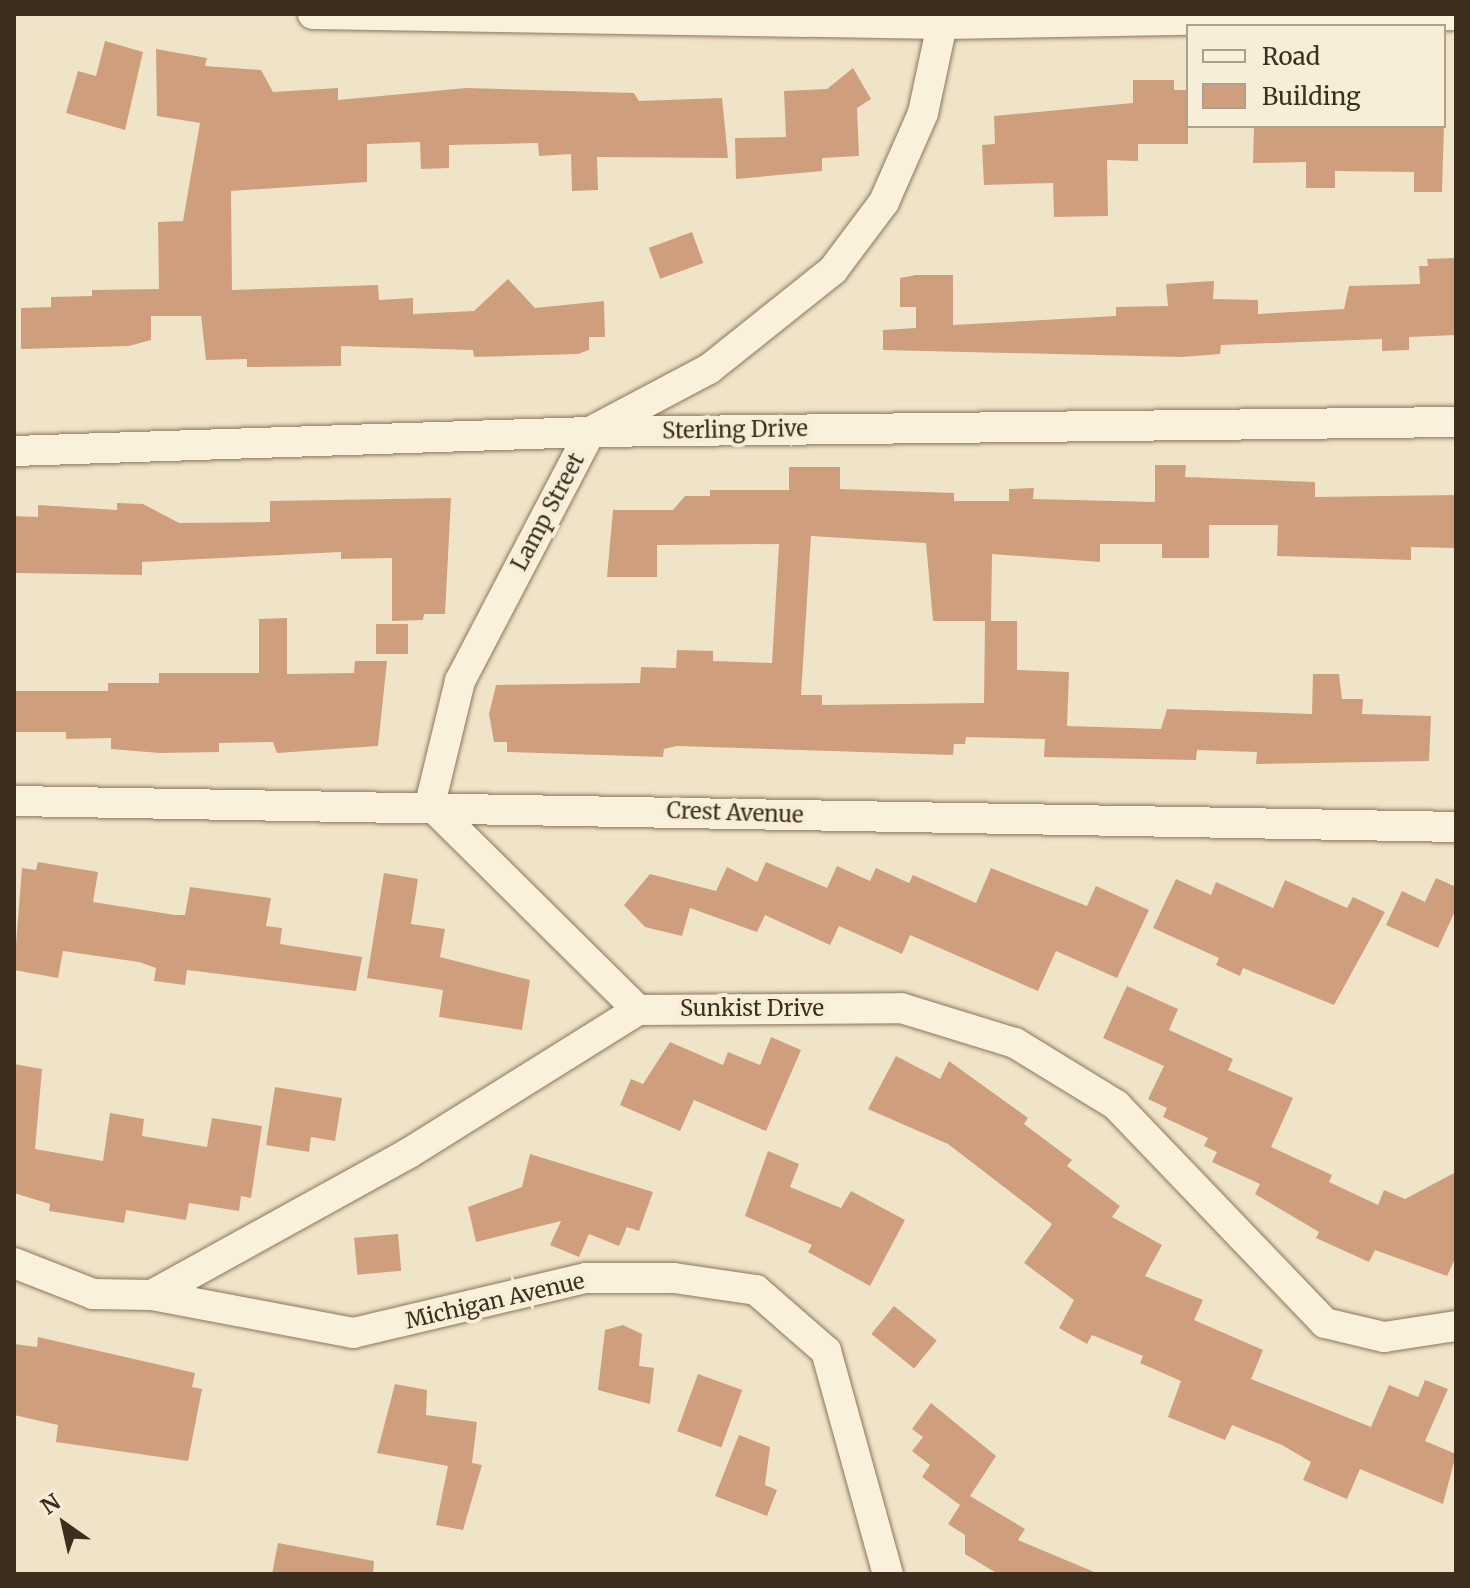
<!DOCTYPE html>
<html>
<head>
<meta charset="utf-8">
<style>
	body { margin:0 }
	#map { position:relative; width:1470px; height:1588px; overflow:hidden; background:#f0e4c8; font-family:Merriweather,serif }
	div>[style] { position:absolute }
	.building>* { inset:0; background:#cf9f7d; transform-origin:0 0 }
	.roads { filter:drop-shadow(0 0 2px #8d765c) drop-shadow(0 0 2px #8d765c) }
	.street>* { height:30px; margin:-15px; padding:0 15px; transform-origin:15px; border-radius:15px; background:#faf1dc }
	span { translate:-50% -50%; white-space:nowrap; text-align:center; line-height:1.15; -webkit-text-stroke:8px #f7eed8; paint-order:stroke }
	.street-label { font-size:22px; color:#3d2e20 }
	.frame { position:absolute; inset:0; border:16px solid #3d2e20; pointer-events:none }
	.legend { position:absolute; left:1186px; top:24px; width:260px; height:104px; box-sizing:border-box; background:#f7eed8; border:2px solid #ada18e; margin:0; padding:10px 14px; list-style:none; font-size:24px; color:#3d2e20 }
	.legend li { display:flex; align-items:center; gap:16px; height:40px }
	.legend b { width:40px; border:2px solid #ada18e }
	.north { position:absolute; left:24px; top:1484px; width:80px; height:80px; -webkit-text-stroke:6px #f7eed8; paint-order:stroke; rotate:326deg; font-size:22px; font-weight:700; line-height:32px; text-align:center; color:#3d2e20 }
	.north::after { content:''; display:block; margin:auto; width:28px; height:36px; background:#3d2e20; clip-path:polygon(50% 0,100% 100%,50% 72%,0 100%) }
</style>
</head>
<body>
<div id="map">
	<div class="building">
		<i style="clip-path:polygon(105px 41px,143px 52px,125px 130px,66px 113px,78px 71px,96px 76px)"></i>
		<i style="clip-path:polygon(156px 49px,207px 58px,205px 66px,261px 70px,273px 92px,338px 88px,338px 100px,466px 88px,634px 93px,639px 101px,722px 98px,728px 158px,597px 157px,598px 190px,572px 191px,571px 154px,539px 156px,538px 143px,449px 145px,449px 168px,421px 169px,420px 142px,367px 144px,367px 182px,231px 191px,232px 290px,378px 285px,379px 300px,413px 298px,413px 314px,474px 311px,508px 279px,535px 308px,604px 301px,605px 337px,589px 337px,589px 350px,578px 354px,474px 357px,473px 350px,341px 346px,341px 366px,247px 367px,247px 359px,206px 360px,201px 316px,151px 316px,151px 340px,129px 346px,21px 349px,21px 308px,51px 307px,51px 297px,92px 296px,92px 290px,159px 289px,158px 222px,183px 221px,200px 123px,157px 116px)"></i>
		<i style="clip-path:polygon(853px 68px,871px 99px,857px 108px,859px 156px,822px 158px,822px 171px,736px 179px,735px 138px,786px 137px,784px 91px,827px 89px)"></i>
		<i style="clip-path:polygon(1133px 80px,1174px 80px,1174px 90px,1188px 90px,1188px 144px,1138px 144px,1138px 161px,1107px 160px,1108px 216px,1054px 217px,1053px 183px,984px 185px,982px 145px,995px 144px,994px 116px,1133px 103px)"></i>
		<i style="clip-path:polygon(1254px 126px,1444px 126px,1442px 192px,1414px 192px,1414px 172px,1335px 171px,1335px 188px,1306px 188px,1306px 162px,1253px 163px)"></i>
		<i style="left:692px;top:232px;width:33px;height:46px;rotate:70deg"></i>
		<i style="clip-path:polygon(1456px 258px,1456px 335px,1409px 337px,1409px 350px,1382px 351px,1382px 339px,1221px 345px,1220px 354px,1181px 357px,883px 350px,883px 330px,916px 328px,916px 307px,900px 307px,900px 278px,916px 275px,953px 275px,953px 325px,1116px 316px,1116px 307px,1168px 306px,1166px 284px,1214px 281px,1213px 299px,1258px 300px,1258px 314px,1344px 309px,1349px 286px,1420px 284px,1419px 266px,1428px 266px,1427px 259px)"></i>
		<i style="clip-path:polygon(evenodd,1155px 465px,1186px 465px,1185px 477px,1315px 482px,1315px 497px,1456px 495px,1456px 548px,1411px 547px,1411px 560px,1277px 556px,1278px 525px,1209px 525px,1209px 558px,1162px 558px,1162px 544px,1100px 544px,1100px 562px,992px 554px,991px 621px,1017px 621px,1017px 670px,1069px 672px,1067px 726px,1161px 729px,1167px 709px,1312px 714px,1313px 674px,1339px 674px,1342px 699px,1363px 699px,1362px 714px,1431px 716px,1429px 761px,1256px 764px,1257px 752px,1197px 750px,1196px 760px,1044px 757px,1045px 739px,966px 737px,965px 744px,954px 744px,953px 755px,677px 746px,664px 749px,663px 757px,507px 752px,507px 742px,494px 742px,489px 714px,496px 685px,640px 683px,641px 667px,676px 668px,677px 650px,713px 651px,713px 661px,772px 663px,779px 544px,657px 545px,657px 577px,607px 577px,613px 510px,673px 510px,685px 496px,710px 496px,710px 490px,789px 490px,789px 467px,840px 467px,840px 489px,954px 493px,954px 501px,1009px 501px,1009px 489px,1034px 488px,1033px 499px,1155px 502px,1155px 465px,811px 536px,926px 543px,933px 621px,985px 621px,984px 703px,822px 705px,822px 695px,801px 695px,811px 536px)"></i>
		<i style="clip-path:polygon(451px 498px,445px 614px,424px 614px,423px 620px,392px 621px,392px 558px,341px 559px,341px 552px,142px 562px,142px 575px,14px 573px,14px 516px,38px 517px,38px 505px,117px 510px,117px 503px,143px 504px,179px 523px,270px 522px,270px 501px)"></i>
		<i style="clip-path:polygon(287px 618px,287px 674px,354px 673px,355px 661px,387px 661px,378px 746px,277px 753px,273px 742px,219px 743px,219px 752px,160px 753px,111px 749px,111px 738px,66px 739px,66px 732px,14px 732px,14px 691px,108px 691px,108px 683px,159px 683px,159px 673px,259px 673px,259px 619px)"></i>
		<i style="left:376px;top:624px;width:32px;height:30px"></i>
		<i style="clip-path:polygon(38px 862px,98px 872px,93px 902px,175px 915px,185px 915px,190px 887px,271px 898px,266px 926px,282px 928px,280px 944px,362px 957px,356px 991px,187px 970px,185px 985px,154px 981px,156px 968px,139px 962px,63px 951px,58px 978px,14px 970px,22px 868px,36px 870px)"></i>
		<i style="clip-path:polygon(766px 862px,827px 888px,837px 866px,870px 881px,876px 868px,909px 883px,913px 875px,976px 903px,991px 868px,1087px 906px,1096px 886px,1149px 910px,1117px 978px,1056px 951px,1038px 991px,910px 935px,902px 954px,839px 926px,830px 945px,765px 915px,757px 932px,690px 908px,682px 936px,645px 927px,624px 905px,650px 874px,716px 891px,727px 867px,757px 882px)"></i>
		<i style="clip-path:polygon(384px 873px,418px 879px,411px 924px,445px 929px,440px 957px,530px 980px,522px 1030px,439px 1017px,443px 990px,367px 978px)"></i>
		<i style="clip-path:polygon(1436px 878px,1456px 887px,1456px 909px,1438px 948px,1386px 925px,1402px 891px,1425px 902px)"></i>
		<i style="clip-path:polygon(1176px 879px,1211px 895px,1216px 882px,1273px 908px,1285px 880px,1347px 908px,1353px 897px,1385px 912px,1334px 1005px,1243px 968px,1240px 976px,1216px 965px,1219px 958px,1153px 928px)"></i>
		<i style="clip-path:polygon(1127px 986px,1178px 1009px,1169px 1030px,1233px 1059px,1228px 1070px,1293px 1098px,1271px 1147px,1332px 1175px,1329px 1182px,1378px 1205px,1384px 1190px,1405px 1199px,1456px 1172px,1456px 1257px,1447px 1276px,1375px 1250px,1369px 1262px,1316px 1238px,1319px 1232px,1255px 1194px,1260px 1184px,1212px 1162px,1217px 1152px,1204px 1146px,1208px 1138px,1163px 1117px,1167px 1108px,1148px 1099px,1164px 1066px,1103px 1038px)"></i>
		<i style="clip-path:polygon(771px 1037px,801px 1050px,766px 1131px,694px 1100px,680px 1131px,620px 1105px,631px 1079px,643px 1084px,670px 1042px,723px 1065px,728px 1052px,760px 1065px)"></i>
		<i style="clip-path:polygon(896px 1056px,940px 1079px,949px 1061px,1028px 1118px,1024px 1124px,1072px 1160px,1067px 1166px,1120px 1206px,1112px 1217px,1162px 1245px,1145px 1276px,1203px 1300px,1194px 1320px,1263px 1350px,1251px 1379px,1371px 1427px,1389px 1385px,1418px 1397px,1425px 1380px,1448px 1389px,1425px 1441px,1456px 1454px,1443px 1504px,1360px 1469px,1347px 1499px,1303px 1480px,1311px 1462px,1282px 1445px,1232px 1425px,1225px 1440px,1168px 1417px,1181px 1381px,1140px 1363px,1143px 1356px,1092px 1335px,1087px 1344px,1059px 1328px,1074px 1300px,1024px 1263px,1052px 1224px,948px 1144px,868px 1109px)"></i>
		<i style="clip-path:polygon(14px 1064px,42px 1069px,35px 1149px,103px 1161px,110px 1113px,144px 1119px,142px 1136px,207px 1147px,212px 1118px,262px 1126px,251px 1198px,241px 1196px,239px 1211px,189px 1203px,186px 1220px,126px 1210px,124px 1223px,49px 1211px,50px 1204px,14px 1193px)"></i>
		<i style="clip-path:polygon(275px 1087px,342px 1098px,335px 1141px,311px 1137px,309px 1152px,266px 1145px)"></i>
		<i style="clip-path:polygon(768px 1151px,799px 1164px,790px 1187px,841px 1208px,851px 1191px,905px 1220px,870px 1286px,808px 1252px,812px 1245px,745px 1216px)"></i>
		<i style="clip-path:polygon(530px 1154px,653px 1192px,639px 1231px,627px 1227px,619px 1246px,589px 1234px,579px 1257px,550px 1245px,561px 1221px,476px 1242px,468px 1207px,522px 1187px)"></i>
		<i style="left:398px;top:1234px;width:37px;height:44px;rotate:85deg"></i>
		<i style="left:894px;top:1306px;width:55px;height:36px;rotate:39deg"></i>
		<i style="clip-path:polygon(623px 1325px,642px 1334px,639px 1366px,654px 1368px,650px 1404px,598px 1390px,605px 1330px)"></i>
		<i style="clip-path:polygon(38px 1337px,195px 1373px,192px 1387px,202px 1389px,188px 1461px,56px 1442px,58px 1425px,14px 1415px,14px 1344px,37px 1347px)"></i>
		<i style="left:698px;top:1374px;width:47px;height:61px;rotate:20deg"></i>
		<i style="clip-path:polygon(395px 1384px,427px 1390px,426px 1415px,477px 1422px,472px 1463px,482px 1465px,463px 1530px,436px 1525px,448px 1466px,377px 1453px)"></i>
		<i style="clip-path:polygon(931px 1403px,996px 1456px,970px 1496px,1025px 1529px,1018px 1540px,1099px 1574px,998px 1574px,965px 1554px,965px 1535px,948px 1524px,960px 1505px,922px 1477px,930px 1465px,912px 1451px,923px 1437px,912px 1429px)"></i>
		<i style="clip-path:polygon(739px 1435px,770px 1447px,765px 1485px,777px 1490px,767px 1516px,715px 1496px)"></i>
		<i style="clip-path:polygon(278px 1543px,374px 1561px,373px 1574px,272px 1574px)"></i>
	</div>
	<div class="roads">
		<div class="street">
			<i style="left:313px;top:14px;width:629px;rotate:0.91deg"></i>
			<i style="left:942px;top:24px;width:514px;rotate:-1deg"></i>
			<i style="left:14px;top:451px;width:576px;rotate:-1.89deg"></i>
			<i style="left:590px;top:432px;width:866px;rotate:-0.66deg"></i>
			<i style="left:14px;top:801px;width:1442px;rotate:1.03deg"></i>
			<i style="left:638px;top:1010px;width:293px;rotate:-135.3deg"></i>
			<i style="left:430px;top:804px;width:127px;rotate:-76.3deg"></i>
			<i style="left:460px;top:681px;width:281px;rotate:-62.4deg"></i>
			<i style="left:590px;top:432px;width:135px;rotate:-27.9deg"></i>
			<i style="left:709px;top:369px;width:159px;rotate:-38.6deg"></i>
			<i style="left:833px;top:270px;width:85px;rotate:-53.1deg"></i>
			<i style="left:884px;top:202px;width:97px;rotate:-66.3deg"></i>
			<i style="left:923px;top:113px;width:91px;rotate:-77.9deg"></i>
			<i style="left:14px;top:1263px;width:85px;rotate:21.4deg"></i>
			<i style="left:93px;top:1294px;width:59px;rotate:1deg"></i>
			<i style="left:152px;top:1295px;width:294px;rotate:-28.9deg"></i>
			<i style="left:409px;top:1153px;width:270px;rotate:-32deg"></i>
			<i style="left:638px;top:1010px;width:263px;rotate:-0.4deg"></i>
			<i style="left:901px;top:1008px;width:119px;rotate:17.1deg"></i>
			<i style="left:1015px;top:1043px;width:119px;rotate:31.5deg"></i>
			<i style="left:1116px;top:1105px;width:302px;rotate:46.2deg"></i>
			<i style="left:1325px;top:1323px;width:61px;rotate:13.3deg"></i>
			<i style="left:1384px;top:1337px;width:73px;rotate:-8.7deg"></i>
			<i style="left:152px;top:1295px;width:205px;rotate:10.7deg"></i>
			<i style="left:353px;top:1333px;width:239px;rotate:-13.3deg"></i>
			<i style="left:586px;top:1278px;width:88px"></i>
			<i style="left:674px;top:1278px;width:83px;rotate:8.3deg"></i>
			<i style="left:756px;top:1290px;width:93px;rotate:41.1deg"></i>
			<i style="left:826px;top:1351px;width:231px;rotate:74.5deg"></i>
		</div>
	</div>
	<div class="street-label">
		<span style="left:735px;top:430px;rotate:-1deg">Sterling Drive</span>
		<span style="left:548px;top:512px;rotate:-62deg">Lamp Street</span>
		<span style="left:735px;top:813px;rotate:2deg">Crest Avenue</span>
		<span style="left:752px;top:1009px">Sunkist Drive</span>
		<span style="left:495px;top:1301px;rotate:-13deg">Michigan Avenue</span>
	</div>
	<div class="frame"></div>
	<ul class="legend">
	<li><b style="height:10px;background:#faf1dc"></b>Road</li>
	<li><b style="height:22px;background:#cf9f7d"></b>Building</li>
	</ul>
	<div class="north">N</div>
</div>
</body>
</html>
